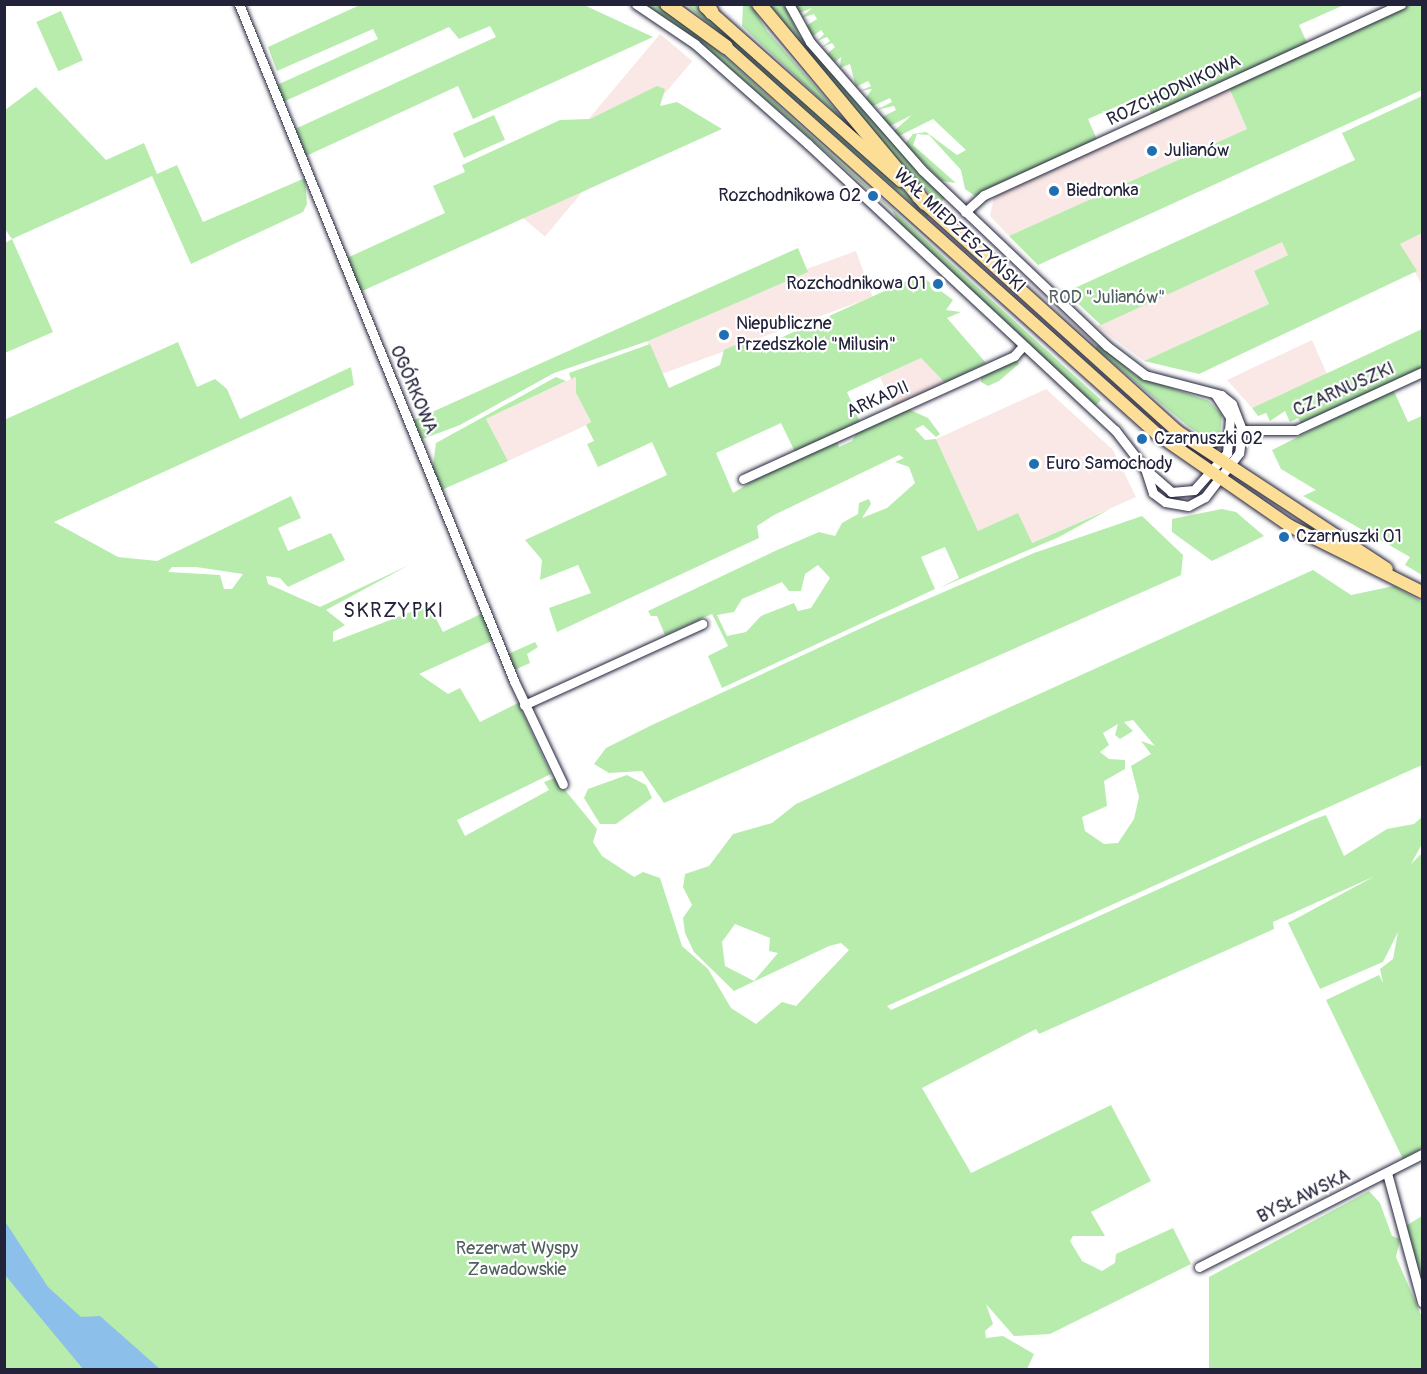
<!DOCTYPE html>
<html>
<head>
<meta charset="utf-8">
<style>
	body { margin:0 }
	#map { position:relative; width:1427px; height:1374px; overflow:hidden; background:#fff; font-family:Pangolin,sans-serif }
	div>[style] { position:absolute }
	.built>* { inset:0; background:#f9e8e6; transform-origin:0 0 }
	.green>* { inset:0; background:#b7ecad; transform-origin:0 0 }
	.water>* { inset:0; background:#8cbfe9 }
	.roads { filter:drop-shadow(0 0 2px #22223b) drop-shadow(0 0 2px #22223b) }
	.minor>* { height:9px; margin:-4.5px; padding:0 4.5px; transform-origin:4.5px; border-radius:4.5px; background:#fff }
	.major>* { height:12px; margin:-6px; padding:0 6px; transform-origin:6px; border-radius:6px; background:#fdde96 }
	.highway>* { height:14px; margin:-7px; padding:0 7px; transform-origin:7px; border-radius:7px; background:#fdde96 }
	.dots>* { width:16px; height:16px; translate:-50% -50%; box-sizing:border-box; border:3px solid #fff; border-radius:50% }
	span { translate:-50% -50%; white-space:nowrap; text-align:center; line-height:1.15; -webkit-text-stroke:4.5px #fff; paint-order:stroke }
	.street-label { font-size:18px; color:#22223b }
	.poi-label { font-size:18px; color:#22223b }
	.left { translate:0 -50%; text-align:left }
	.right { translate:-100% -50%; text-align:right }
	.park-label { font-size:18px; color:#4f5f5d }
	.neighbourhood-label { font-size:20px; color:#22223b; letter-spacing:1.5px }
	.frame { position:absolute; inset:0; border:6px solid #22223b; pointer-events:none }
</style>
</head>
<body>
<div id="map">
	<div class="built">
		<i style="left:660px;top:34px;width:42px;height:229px;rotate:40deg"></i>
		<i style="clip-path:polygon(1228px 85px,1247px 129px,1009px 236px,990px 216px,994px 197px)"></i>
		<i style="clip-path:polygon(1422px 233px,1422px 285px,1399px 244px)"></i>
		<i style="clip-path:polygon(1282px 241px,1288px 255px,1254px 271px,1269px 304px,1144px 361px,1097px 326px)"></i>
		<i style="left:856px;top:251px;width:49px;height:227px;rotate:70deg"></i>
		<i style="clip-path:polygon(1312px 340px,1327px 374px,1252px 408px,1227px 380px)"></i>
		<i style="clip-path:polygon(921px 358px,945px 383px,893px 407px,880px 377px)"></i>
		<i style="clip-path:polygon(577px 376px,576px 393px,591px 423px,508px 461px,486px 419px)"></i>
		<i style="clip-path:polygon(1046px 389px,1113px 450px,1136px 497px,1032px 543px,978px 531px,936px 439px)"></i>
	</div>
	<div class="green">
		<i style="clip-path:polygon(362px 4px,584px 5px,653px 37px,473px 119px,458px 86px,306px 156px,295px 129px,496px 37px,490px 26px,459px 39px,449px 27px,283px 102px,277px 85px,378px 39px,373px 29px,277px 71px,268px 47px)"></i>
		<i style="clip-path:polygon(646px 5px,661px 5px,723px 55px,1101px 400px,1095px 406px,902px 227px,892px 210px,699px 41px)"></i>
		<i style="clip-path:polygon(687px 5px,695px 5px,930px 214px,927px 217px)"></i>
		<i style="clip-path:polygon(743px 5px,751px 5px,767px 31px,854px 131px,742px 26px)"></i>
		<i style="clip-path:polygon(769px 5px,784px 5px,800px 36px,945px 198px,940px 203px,910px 175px)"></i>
		<i style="clip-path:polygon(796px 5px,1344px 5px,1299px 25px,1308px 45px,1153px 117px,1143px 95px,1088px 119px,1098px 142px,975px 196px,965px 189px,961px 170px,929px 135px,917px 134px,913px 145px,956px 183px,942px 181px,950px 190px,905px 144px,913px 134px,926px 132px,957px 155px,966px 150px,933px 119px,899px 136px,894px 131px,912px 115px,890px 126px,882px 117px,896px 110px,894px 106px,876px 110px,892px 102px,890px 98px,873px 106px,866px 98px,872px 89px,860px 91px,871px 86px,868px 81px,856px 87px,850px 64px,840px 68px,841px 57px,835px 62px,827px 54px,835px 47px,832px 43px,822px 47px,830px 41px,827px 37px,817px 41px,824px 34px,821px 30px,813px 36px,806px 26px,817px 19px,814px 14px,801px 18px,812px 8px,799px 13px)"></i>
		<i style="clip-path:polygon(1407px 5px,1422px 5px,1422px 90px,1038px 265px,1009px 236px,1247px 129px,1228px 85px)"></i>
		<i style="left:61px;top:11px;width:54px;height:27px;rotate:66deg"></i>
		<i style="clip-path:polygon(657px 86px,665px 89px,660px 106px,677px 102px,722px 129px,360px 292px,347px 258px,445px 213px,433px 186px,465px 172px,462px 165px,560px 120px,590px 119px)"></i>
		<i style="clip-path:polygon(36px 87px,106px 160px,144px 143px,157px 174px,177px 165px,203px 222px,305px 178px,307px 204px,303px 212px,191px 264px,152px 176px,12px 239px,53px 332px,5px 353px,5px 243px,12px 239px,5px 229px,5px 110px)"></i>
		<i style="clip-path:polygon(1422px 96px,1422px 233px,1400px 244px,1417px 271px,1199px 374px,1144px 361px,1269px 304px,1254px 271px,1288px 255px,1282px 242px,1101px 325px,1066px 292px,1355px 160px,1342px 133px)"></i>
		<i style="left:494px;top:115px;width:27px;height:45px;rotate:66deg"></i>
		<i style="clip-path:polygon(798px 248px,808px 272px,648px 341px,554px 373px,460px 425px,420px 440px,412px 421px)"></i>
		<i style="clip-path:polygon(evenodd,920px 275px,953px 300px,946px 310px,961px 312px,947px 318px,986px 363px,945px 383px,921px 358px,847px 392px,860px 422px,795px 452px,781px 423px,716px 453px,733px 493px,773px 469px,837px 441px,839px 447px,852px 441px,858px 430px,906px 408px,928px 418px,940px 434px,936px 437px,923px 425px,915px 429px,925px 440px,936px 439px,978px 531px,1018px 513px,1032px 543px,1110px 509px,1059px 537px,939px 588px,959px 578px,945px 547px,921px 557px,935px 589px,722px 688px,708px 656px,728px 646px,712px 614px,665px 635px,657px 616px,651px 616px,648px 611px,775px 551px,819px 532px,835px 536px,842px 523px,858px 514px,859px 503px,869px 499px,871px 504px,862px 518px,887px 508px,915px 483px,909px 467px,895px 462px,904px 458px,899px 455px,774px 515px,757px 526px,759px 538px,557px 632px,549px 608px,591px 593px,578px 565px,540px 580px,542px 560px,525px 540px,667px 475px,652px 442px,598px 467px,587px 444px,594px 441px,586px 425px,591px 422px,576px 393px,576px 377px,571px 379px,569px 373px,650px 344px,669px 388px,720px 365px,724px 350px,744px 341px,749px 352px,920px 275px,818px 565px,830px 578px,811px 608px,798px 611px,794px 603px,761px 616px,746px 632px,727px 636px,717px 615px,734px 612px,742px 599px,782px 582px,789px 591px,801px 591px,805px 574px,818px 565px)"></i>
		<i style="clip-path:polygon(1422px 329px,1422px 369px,1302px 425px,1298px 418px,1290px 422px,1285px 411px,1270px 421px,1266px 413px,1258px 416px,1252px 408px)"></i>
		<i style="clip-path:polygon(evenodd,178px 342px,197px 387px,215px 379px,227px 389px,240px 419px,351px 367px,354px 385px,54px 522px,118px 557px,157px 561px,291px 496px,301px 518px,278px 528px,288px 551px,331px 533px,345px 560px,288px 587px,280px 578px,266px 576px,268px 584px,320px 607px,409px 565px,326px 610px,345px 625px,333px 632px,333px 642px,429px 605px,443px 632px,485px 612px,496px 639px,419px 674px,448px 694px,460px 688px,480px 722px,518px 703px,551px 774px,457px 820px,465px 836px,549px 790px,544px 782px,555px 778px,597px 829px,593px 842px,602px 856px,634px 877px,643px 872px,660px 878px,682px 946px,708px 969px,731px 1008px,756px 1024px,782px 1002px,796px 1006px,849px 950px,841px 943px,829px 946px,734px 991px,694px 952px,685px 933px,683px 918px,692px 905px,683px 887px,685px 874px,709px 866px,733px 834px,772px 823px,796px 804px,1313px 570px,1351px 595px,1394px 586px,1422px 602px,1422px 765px,887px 1006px,891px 1010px,1312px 820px,1326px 815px,1344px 856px,1387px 829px,1414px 824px,1422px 817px,1422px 844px,1411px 864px,1422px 853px,1422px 1148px,1403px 1159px,1326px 1000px,1379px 975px,1383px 983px,1380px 969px,1393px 959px,1398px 932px,1383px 962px,1320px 989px,1288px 923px,1375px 876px,1273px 922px,1274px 929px,1039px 1034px,1036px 1029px,922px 1088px,971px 1173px,1111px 1105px,1151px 1181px,1091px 1212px,1105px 1236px,1073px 1236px,1070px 1241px,1082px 1261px,1102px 1271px,1115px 1263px,1116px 1254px,1173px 1228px,1191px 1264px,1050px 1334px,1014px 1336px,986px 1304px,993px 1324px,985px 1331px,986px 1338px,1003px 1336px,1034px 1354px,1027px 1369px,5px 1369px,4px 420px,178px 342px,172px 567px,196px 567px,243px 574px,232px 589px,224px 589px,220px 575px,168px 572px,172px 567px,178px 342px,1133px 720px,1155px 746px,1141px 741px,1151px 754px,1131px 766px,1139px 797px,1134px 819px,1118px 843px,1104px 844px,1085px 831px,1082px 817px,1107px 806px,1104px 781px,1125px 769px,1125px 760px,1109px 759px,1100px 752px,1109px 745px,1103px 733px,1118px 724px,1115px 735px,1120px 739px,1133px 731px,1124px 722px,1133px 720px,178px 342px,735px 924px,770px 938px,769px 951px,778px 953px,754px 981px,725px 966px,722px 942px,735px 924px)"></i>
		<i style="clip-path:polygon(1099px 344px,1136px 376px,1209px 401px,1222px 415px,1220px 435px,1208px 439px,1189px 427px,1095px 348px)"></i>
		<i style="clip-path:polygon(1016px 358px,1019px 364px,999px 381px,988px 386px,981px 382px,981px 376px)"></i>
		<i style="clip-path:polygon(556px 377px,566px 381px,486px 419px,508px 461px,439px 491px,432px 473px,436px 443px)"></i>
		<i style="clip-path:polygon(1393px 389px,1408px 422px,1422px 416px,1422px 575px,1405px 565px,1410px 557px,1303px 496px,1316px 490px,1281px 469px,1272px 450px)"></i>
		<i style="clip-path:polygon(1222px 509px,1236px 512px,1264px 536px,1212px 561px,1172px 532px,1172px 519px)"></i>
		<i style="clip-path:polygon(1142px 516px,1183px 555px,1181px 575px,664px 803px,642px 771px,609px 773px,594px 764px,606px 748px,652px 725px,881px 619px,1034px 553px)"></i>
		<i style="clip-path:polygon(535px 642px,538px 647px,527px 654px,530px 663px,512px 671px,506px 655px)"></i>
		<i style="clip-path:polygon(627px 775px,646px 785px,652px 798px,616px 824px,600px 824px,584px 798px,588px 789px)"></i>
		<i style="clip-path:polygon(1369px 1191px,1380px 1203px,1392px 1236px,1400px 1239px,1396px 1257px,1422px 1317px,1422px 1369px,1209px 1370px,1209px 1277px)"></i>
		<i style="clip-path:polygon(1422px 1216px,1422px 1291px,1404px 1227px)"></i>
	</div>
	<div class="water">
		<i style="clip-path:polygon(4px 1220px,48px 1287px,81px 1317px,100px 1316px,160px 1369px,83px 1369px,5px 1275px)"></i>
	</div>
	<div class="roads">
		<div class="minor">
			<i style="left:239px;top:4px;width:731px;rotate:67.89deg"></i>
			<i style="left:514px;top:681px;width:114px;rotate:64.6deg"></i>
			<i style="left:636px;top:4px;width:71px;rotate:34.1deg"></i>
			<i style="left:695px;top:44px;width:151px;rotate:41.5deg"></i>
			<i style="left:808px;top:144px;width:420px;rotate:43deg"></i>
			<i style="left:1115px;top:430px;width:49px;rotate:52.4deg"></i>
			<i style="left:1145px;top:469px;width:35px;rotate:41deg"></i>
			<i style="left:1171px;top:492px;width:23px;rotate:-5deg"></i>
			<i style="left:1194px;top:490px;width:50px;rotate:-48.3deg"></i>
			<i style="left:1227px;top:453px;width:36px;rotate:-85deg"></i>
			<i style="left:1230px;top:417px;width:27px;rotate:-123deg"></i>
			<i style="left:789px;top:4px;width:43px;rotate:61.1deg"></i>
			<i style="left:810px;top:42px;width:170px;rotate:48.8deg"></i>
			<i style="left:922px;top:170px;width:255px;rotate:43.6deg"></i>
			<i style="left:1107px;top:346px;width:48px;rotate:37.3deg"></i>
			<i style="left:1145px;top:375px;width:79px;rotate:14.7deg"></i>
			<i style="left:1221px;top:395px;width:14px;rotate:39deg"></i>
			<i style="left:1232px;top:404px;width:28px;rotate:69deg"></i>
			<i style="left:1242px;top:430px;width:23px;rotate:97deg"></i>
			<i style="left:1239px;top:453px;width:56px;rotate:127.7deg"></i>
			<i style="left:1205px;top:497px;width:19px;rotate:152deg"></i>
			<i style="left:1188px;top:506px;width:23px;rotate:-170deg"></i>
			<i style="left:1165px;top:502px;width:15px;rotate:-143deg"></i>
			<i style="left:1153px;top:493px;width:25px;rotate:-108deg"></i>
			<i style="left:965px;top:212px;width:25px;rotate:-42deg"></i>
			<i style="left:984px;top:195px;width:459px;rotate:-24.6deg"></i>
			<i style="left:1242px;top:430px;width:54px"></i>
			<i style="left:1296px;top:430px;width:139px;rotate:-24.7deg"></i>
			<i style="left:1199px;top:444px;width:33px;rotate:-9deg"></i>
			<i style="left:743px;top:479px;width:298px;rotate:-24.4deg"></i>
			<i style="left:1014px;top:356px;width:13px;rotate:-48deg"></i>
			<i style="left:524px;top:705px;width:196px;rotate:-24.5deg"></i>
			<i style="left:1387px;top:1173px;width:134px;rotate:74.8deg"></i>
			<i style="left:1199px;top:1267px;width:250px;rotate:-26.9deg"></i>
		</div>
		<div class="major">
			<i style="left:705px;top:7px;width:262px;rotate:41.6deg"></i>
			<i style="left:720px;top:42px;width:587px;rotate:41.89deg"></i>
			<i style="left:1157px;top:434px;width:162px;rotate:34.7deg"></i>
			<i style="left:1290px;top:526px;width:148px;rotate:26.6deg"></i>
			<i style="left:918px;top:197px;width:349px;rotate:42.1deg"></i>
			<i style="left:1177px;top:431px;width:251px;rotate:33.3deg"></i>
		</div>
		<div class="highway">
			<i style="left:667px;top:4px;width:73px;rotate:36.1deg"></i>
			<i style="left:707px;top:4px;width:10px;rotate:61deg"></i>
			<i style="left:759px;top:4px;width:259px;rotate:50.2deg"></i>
		</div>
	</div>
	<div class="dots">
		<i style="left:1152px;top:151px;background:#1f6fb2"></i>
		<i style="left:1054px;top:191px;background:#1f6fb2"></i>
		<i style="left:873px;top:196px;background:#1f6fb2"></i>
		<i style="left:938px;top:284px;background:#1f6fb2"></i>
		<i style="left:724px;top:335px;background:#1f6fb2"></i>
		<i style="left:1142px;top:439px;background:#1f6fb2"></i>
		<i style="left:1034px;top:464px;background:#1f6fb2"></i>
		<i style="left:1284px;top:537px;background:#1f6fb2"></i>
	</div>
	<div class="street-label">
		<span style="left:1174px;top:91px;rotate:-25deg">ROZCHODNIKOWA</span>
		<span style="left:959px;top:231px;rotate:43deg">WAŁ MIEDZESZYŃSKI</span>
		<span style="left:413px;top:390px;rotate:67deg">OGÓRKOWA</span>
		<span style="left:1344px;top:390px;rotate:-24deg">CZARNUSZKI</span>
		<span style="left:878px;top:400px;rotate:-24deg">ARKADII</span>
		<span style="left:1304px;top:1197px;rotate:-26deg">BYSŁAWSKA</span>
	</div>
	<div class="poi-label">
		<span class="left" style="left:1164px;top:151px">Julianów</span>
		<span class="left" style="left:1066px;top:191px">Biedronka</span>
		<span class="right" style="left:861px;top:196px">Rozchodnikowa 02</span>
		<span class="right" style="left:926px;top:284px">Rozchodnikowa 01</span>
		<span class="left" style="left:736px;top:335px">Niepubliczne<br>Przedszkole "Milusin"</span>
		<span class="left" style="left:1154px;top:439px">Czarnuszki 02</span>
		<span class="left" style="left:1046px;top:464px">Euro Samochody</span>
		<span class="left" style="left:1296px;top:537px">Czarnuszki 01</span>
	</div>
	<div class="park-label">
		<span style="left:1107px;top:298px">ROD "Julianów"</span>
		<span style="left:517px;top:1260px">Rezerwat Wyspy<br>Zawadowskie</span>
	</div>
	<div class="neighbourhood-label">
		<span style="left:394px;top:610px">SKRZYPKI</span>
	</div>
	<div class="frame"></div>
</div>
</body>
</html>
